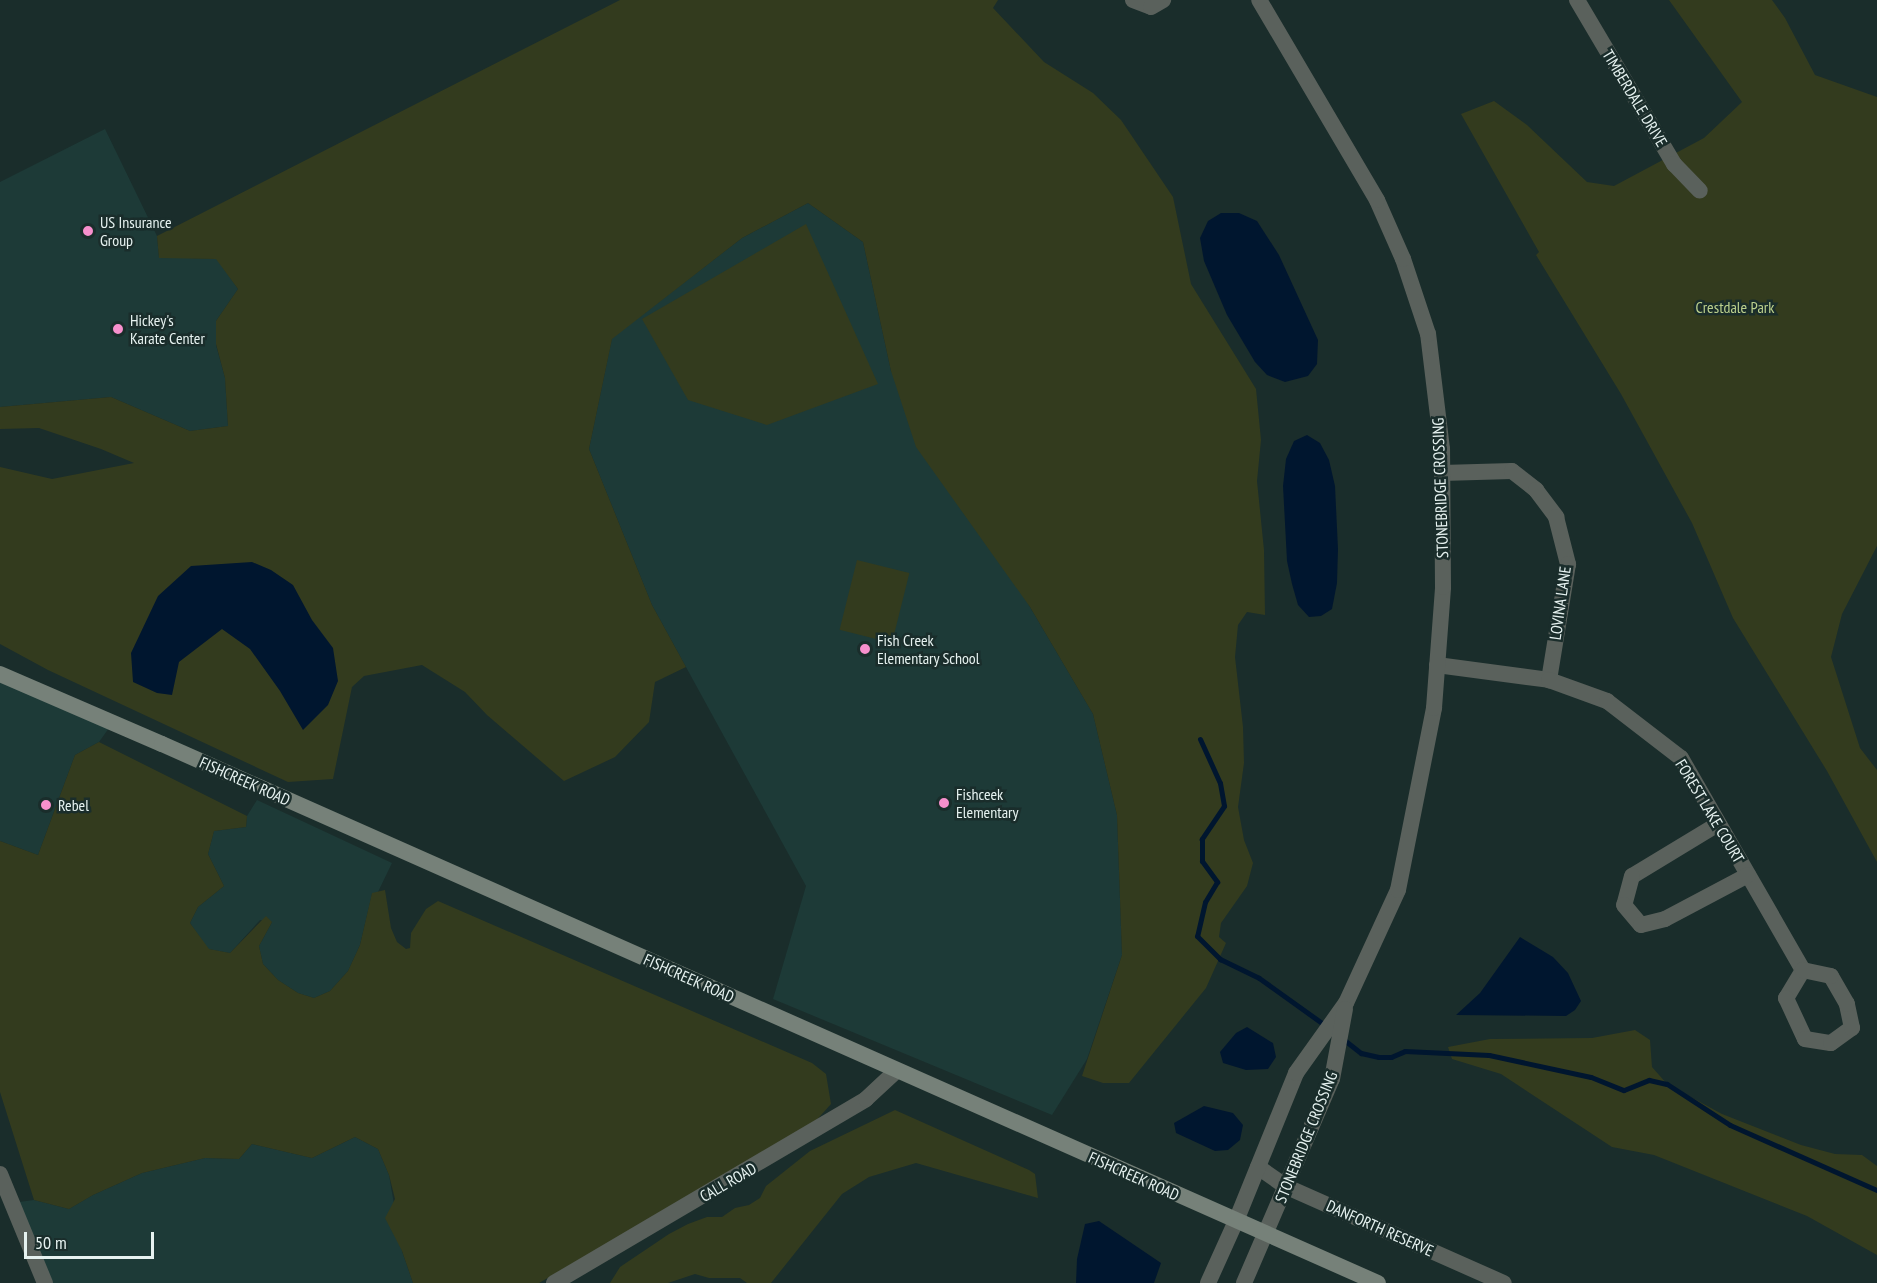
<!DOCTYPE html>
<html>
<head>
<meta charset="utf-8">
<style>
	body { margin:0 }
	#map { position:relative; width:1877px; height:1283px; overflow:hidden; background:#1a2d2b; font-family:"PT Sans Narrow",sans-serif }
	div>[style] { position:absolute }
	.built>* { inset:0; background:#1d3a37 }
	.green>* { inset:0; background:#333b1e; transform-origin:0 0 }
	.water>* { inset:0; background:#00162f }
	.stream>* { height:5px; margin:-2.5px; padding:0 2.5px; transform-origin:2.5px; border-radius:2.5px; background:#00162f }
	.minor>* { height:16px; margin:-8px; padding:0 8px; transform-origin:8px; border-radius:8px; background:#5a615c }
	.tertiary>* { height:16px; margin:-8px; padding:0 8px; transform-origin:8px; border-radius:8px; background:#5a615c }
	.secondary>* { height:16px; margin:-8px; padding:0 8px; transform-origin:8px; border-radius:8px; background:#768179 }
	.dots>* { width:16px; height:16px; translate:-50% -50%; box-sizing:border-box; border:3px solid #1a2d2b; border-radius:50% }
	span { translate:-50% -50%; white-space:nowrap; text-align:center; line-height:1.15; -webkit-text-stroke:5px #1a2d2b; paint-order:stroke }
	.street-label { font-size:16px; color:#e6f2f0 }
	.poi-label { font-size:16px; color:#e6f2f0 }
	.left { translate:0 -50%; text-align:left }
	.park-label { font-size:16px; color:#bcd08d }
	.scale { position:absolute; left:24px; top:1232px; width:130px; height:27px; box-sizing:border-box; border:3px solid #e6f2f0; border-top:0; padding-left:8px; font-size:18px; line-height:21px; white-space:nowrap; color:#e6f2f0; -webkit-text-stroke:4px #1a2d2b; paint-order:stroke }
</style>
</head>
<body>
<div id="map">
	<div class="built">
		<i style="clip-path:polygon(105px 129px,157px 236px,159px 257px,217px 259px,238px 289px,216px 321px,216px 345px,225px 378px,228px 426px,190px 431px,111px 397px,0 407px,0 182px)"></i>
		<i style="clip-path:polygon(808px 203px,863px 242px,891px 371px,1093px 714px,1117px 815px,1122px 955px,1087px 1059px,1052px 1115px,773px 999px,806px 886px,652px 605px,589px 449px,612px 338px,742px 238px)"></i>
		<i style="clip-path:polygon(0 681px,109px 728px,99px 742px,75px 755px,38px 855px,0 841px)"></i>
		<i style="clip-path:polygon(257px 800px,392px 863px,378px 892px,372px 894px,360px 945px,348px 971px,330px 991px,314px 998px,298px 993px,278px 980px,263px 964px,259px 946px,272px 922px,260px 920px,230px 953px,208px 949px,190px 923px,198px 907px,224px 886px,208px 854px,214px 831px,246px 827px,247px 816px)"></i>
		<i style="clip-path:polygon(355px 1137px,378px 1149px,389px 1175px,402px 1251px,413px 1283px,52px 1283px,19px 1202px,34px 1200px,69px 1209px,93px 1195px,142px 1173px,205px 1158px,239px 1159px,252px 1144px,312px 1158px)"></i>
	</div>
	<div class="green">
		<i style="clip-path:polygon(620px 0,998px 0,993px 8px,1044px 62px,1093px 93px,1121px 120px,1173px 197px,1191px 284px,1256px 389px,1261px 440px,1257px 481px,1264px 550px,1265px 615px,1247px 612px,1238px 625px,1235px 657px,1243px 727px,1244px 763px,1238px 807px,1244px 840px,1253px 863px,1247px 886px,1221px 923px,1219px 937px,1226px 943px,1206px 988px,1129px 1083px,1103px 1083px,1082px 1076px,1122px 955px,1117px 815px,1093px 714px,1030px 607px,916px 447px,891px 371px,863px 242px,808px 203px,742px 238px,612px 339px,589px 449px,652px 605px,686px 667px,655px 682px,649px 722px,615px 757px,564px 781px,487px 715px,465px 692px,422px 665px,364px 676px,352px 687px,333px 779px,288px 782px,48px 670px,0 644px,0 467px,52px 479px,134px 463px,101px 449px,39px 428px,0 429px,0 407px,111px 397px,190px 431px,228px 426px,225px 378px,216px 344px,216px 321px,238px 289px,216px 259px,159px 258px,157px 236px)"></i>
		<i style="clip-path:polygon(1669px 0,1772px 0,1785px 18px,1815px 75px,1877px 97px,1877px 546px,1842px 614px,1831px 657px,1860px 748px,1877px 770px,1877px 862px,1827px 771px,1733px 618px,1692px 523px,1621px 394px,1536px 255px,1539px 252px,1461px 114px,1494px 101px,1527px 125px,1587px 182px,1614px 186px,1704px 138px,1742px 102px)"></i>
		<i style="clip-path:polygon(806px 224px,878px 384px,767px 425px,688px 400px,642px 319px)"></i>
		<i style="left:857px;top:560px;width:54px;height:72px;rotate:14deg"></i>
		<i style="clip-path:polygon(99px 742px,247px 816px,246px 827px,214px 831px,208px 854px,224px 886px,198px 907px,190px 923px,209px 949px,230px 953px,266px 916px,272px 922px,259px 946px,263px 964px,278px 980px,298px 993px,314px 998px,330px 991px,348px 971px,360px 945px,372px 893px,385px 890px,391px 928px,397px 942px,406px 949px,410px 948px,411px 933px,426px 909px,438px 901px,812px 1063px,826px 1074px,831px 1104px,813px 1124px,539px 1283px,413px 1283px,402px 1251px,385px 1218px,395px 1199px,389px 1175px,378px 1149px,355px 1137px,312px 1158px,252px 1144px,239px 1159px,205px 1158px,142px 1173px,93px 1195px,69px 1209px,34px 1200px,0 1092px,0 841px,38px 855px,75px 755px)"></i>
		<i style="clip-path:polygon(1635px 1030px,1650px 1040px,1652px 1067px,1667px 1084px,1722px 1114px,1801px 1145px,1835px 1154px,1862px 1155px,1877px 1166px,1877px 1255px,1807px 1216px,1654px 1155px,1612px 1147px,1501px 1074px,1452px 1059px,1448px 1047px,1490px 1039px,1592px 1038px)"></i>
		<i style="clip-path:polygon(895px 1110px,1029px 1170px,1035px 1174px,1038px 1198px,916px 1163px,869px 1177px,842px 1194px,771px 1283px,747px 1283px,740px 1278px,709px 1278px,695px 1274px,668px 1283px,610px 1283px,620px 1267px,669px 1234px,688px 1224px,707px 1217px,722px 1217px,735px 1208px,749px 1205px,760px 1198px,766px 1186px,810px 1151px)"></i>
	</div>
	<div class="water">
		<i style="clip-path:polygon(1221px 213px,1239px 213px,1257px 221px,1279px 255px,1318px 340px,1317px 364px,1308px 376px,1285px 382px,1267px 375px,1255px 362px,1227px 315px,1204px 261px,1200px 238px,1208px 221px)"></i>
		<i style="clip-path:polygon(1307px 435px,1320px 443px,1329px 460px,1335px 486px,1338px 549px,1337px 583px,1332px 609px,1321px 616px,1309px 617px,1298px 605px,1292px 584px,1287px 561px,1283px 486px,1286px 459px,1294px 441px)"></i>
		<i style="clip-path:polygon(252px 562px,271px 570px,293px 585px,312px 620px,333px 648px,338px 681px,328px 705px,303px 730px,280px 691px,250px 649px,222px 629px,179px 662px,172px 695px,157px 693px,133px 682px,131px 653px,158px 596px,191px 566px)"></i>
		<i style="clip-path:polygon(1520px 937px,1553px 957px,1568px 973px,1581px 1001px,1575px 1010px,1566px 1016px,1456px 1015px,1480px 993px)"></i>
		<i style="clip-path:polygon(1247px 1027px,1273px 1043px,1276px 1057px,1268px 1069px,1246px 1070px,1223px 1063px,1220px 1052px,1236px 1033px)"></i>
		<i style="clip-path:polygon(1204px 1106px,1233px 1113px,1243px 1125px,1240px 1140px,1228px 1150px,1215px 1151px,1176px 1133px,1174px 1123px)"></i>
		<i style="clip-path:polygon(1099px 1221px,1161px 1263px,1154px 1283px,1076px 1283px,1077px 1259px,1085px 1224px)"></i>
	</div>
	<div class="stream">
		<i style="left:1200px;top:739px;width:48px;rotate:65.6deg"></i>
		<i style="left:1220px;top:783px;width:23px;rotate:80deg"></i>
		<i style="left:1224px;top:806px;width:40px;rotate:124deg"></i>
		<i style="left:1202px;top:839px;width:22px;rotate:90deg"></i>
		<i style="left:1202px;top:861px;width:26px;rotate:54deg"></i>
		<i style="left:1217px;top:882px;width:23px;rotate:121deg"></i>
		<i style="left:1205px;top:902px;width:35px;rotate:103deg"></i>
		<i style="left:1197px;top:936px;width:33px;rotate:45deg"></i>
		<i style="left:1220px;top:959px;width:43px;rotate:26deg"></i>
		<i style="left:1259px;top:978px;width:82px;rotate:35.6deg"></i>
		<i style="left:1343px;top:1039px;width:23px;rotate:38deg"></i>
		<i style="left:1361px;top:1053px;width:18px;rotate:13deg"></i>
		<i style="left:1379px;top:1057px;width:12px"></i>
		<i style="left:1391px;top:1057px;width:15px;rotate:-23deg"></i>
		<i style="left:1405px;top:1051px;width:84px;rotate:2.7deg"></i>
		<i style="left:1489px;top:1055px;width:104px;rotate:12.2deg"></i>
		<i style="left:1591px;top:1077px;width:35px;rotate:22deg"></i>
		<i style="left:1624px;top:1090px;width:27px;rotate:-22deg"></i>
		<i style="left:1649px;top:1080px;width:18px;rotate:13deg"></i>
		<i style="left:1667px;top:1084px;width:75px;rotate:33.1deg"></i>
		<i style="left:1730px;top:1125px;width:161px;rotate:23.9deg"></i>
	</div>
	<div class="minor">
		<i style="left:1133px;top:0;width:19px;rotate:21deg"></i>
		<i style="left:1151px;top:7px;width:14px;rotate:-30deg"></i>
		<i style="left:1577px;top:0;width:191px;rotate:59.4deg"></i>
		<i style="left:1674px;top:164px;width:37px;rotate:46deg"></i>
		<i style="left:1442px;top:473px;width:70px;rotate:-1.6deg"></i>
		<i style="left:1512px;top:471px;width:31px;rotate:38deg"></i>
		<i style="left:1536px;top:490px;width:34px;rotate:53deg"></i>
		<i style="left:1556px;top:517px;width:49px;rotate:75.7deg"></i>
		<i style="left:1568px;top:564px;width:118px;rotate:99.3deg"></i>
		<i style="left:1437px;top:665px;width:113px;rotate:7.6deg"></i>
		<i style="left:1549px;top:680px;width:62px;rotate:19.9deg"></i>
		<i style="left:1607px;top:701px;width:93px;rotate:37.6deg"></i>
		<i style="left:1681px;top:758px;width:245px;rotate:60.1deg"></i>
		<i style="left:1803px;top:970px;width:33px;rotate:121deg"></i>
		<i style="left:1786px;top:998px;width:45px;rotate:65.1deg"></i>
		<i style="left:1805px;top:1039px;width:26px;rotate:9deg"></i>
		<i style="left:1831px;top:1043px;width:26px;rotate:-36deg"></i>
		<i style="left:1852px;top:1028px;width:25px;rotate:-102deg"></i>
		<i style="left:1847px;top:1004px;width:32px;rotate:-120deg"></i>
		<i style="left:1831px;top:976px;width:29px;rotate:-168deg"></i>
		<i style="left:1718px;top:824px;width:100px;rotate:148.8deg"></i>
		<i style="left:1632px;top:876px;width:30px;rotate:105deg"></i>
		<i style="left:1624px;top:905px;width:26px;rotate:50deg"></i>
		<i style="left:1641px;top:925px;width:25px;rotate:-14deg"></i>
		<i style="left:1665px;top:919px;width:94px;rotate:-27.9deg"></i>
		<i style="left:1258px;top:1167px;width:35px;rotate:35deg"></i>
		<i style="left:1287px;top:1187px;width:237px;rotate:23.9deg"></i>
		<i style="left:1208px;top:1283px;width:68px;rotate:-65.7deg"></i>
		<i style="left:1236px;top:1221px;width:160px;rotate:-67.9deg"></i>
		<i style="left:1296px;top:1073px;width:86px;rotate:-54.5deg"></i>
		<i style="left:1346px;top:1003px;width:124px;rotate:-65.3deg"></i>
		<i style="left:1398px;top:890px;width:186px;rotate:-78.8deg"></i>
		<i style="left:1434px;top:708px;width:121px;rotate:-85.7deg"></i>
		<i style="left:1443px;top:587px;width:138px;rotate:-90.4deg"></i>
		<i style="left:1442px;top:449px;width:116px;rotate:-96.9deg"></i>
		<i style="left:1428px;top:334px;width:79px;rotate:-108.4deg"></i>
		<i style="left:1403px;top:259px;width:64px;rotate:-113.8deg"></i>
		<i style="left:1377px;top:200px;width:232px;rotate:-120.5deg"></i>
		<i style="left:1244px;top:1283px;width:222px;rotate:-66.7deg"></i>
		<i style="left:1332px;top:1079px;width:71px;rotate:-79.5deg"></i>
	</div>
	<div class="tertiary">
		<i style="left:0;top:1174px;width:118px;rotate:67.6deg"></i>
		<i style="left:554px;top:1283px;width:362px;rotate:-30.5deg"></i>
		<i style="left:866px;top:1099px;width:41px;rotate:-43deg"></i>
	</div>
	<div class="secondary">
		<i style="left:0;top:674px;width:176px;rotate:23.4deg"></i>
		<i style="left:162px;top:744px;width:1330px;rotate:23.91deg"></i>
	</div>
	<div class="dots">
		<i style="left:88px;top:231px;background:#f790cd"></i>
		<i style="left:118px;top:329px;background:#f790cd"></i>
		<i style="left:865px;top:649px;background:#f790cd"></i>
		<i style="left:944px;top:803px;background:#f790cd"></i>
		<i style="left:46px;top:805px;background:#f790cd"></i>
	</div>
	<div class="street-label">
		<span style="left:1635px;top:98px;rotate:59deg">TIMBERDALE DRIVE</span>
		<span style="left:1440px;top:488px;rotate:-92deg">STONEBRIDGE CROSSING</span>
		<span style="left:1560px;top:603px;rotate:-82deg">LOVINA LANE</span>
		<span style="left:245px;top:781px;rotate:24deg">FISHCREEK ROAD</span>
		<span style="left:1710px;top:811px;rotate:59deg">FOREST LAKE COURT</span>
		<span style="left:689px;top:978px;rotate:24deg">FISHCREEK ROAD</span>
		<span style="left:1306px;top:1137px;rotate:-68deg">STONEBRIDGE CROSSING</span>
		<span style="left:1134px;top:1176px;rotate:24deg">FISHCREEK ROAD</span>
		<span style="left:728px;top:1182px;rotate:-30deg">CALL ROAD</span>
		<span style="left:1380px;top:1228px;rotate:24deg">DANFORTH RESERVE</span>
	</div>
	<div class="poi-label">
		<span class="left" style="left:100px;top:231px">US Insurance<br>Group</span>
		<span class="left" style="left:130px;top:329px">Hickey's<br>Karate Center</span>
		<span class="left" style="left:877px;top:649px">Fish Creek<br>Elementary School</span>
		<span class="left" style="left:956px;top:803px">Fishceek<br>Elementary</span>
		<span class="left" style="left:58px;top:805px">Rebel</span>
	</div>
	<div class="park-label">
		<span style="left:1735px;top:307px">Crestdale Park</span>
	</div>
	<div class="scale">50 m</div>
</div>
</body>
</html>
